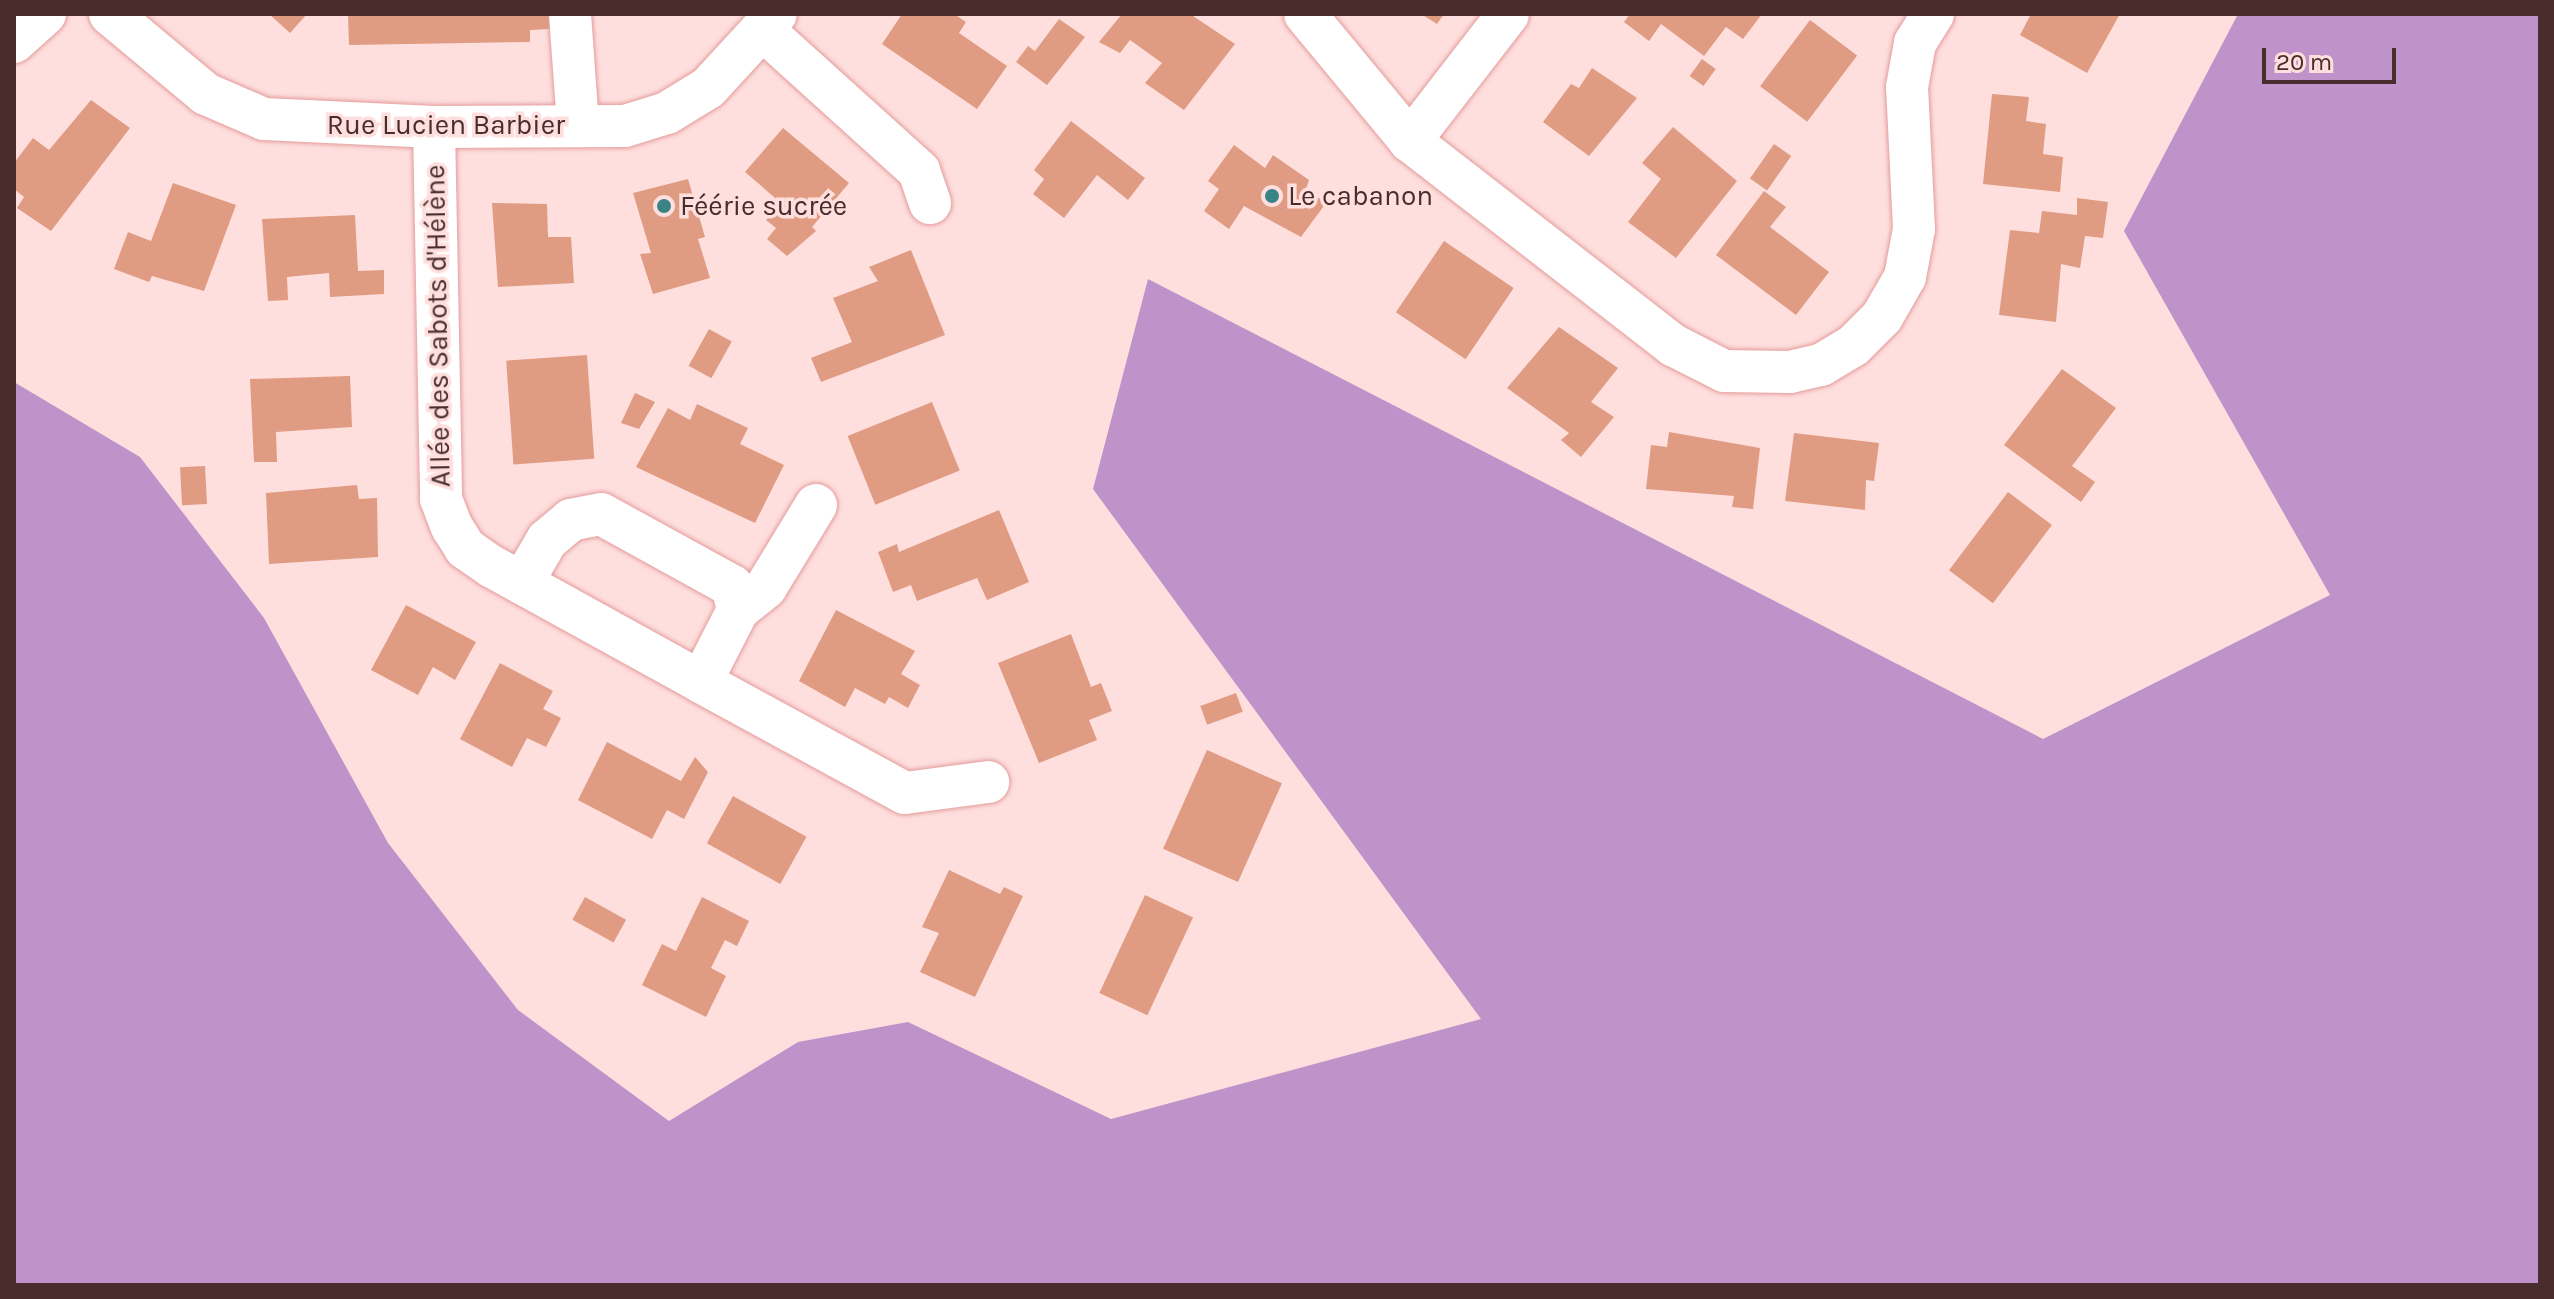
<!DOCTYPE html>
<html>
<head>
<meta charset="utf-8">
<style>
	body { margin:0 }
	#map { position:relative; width:2554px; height:1299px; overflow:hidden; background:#fedfde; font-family:Karla,sans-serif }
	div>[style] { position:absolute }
	.forest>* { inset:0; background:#bf93c9 }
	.building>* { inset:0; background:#e09b83; transform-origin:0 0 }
	.roads { filter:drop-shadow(0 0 2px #e39c9b) drop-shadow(0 0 2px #e39c9b) }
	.minor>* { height:42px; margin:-21px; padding:0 21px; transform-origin:21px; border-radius:21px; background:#fff }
	.dots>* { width:22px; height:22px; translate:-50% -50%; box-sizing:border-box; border:4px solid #fedfde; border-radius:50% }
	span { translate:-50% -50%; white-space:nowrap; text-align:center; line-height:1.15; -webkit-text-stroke:7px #fedfde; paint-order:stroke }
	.street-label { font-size:28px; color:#492c2c }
	.poi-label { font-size:28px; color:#492c2c }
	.left { translate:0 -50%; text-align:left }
	.frame { position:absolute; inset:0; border:16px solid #492c2c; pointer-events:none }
	.scale { position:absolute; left:2262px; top:48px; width:134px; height:36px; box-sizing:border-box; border:4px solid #492c2c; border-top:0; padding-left:10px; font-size:24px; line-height:28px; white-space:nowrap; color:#492c2c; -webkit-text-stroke:6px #fedfde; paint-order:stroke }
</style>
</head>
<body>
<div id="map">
	<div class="forest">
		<i style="clip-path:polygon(2238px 14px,2540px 14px,2540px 1285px,14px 1285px,14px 382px,140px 457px,264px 618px,388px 843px,518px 1010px,669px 1121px,798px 1042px,908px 1022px,1111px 1119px,1481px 1019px,1093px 489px,1148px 279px,2043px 739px,2330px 595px,2124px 231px)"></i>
	</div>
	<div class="building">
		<i style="clip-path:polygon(269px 14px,307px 14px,290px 33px)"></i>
		<i style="clip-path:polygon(348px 14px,550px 14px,550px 29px,530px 30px,530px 42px,349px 45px)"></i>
		<i style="clip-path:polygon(902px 14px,954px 14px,966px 22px,959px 33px,1007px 66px,977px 109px,882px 44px)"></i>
		<i style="clip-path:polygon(1122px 14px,1190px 14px,1235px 44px,1184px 110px,1145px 83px,1162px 63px,1130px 40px,1120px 53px,1099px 42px)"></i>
		<i style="clip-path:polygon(1421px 14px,1444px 14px,1437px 24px)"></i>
		<i style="clip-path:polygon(1630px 14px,1762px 14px,1743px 39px,1726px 27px,1704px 56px,1661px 24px,1649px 41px,1624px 22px)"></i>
		<i style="clip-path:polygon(2031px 14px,2120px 14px,2087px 73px,2020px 35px)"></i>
		<i style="clip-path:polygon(1059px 19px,1085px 37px,1047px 85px,1016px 62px,1028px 46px,1035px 51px)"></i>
		<i style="left:1810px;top:20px;width:59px;height:83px;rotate:37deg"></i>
		<i style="left:1702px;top:59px;width:17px;height:21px;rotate:36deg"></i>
		<i style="clip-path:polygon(1592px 68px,1637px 98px,1589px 156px,1543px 122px,1571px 84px,1579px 88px)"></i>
		<i style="clip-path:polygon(1992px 94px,2029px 97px,2026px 121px,2046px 124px,2043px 154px,2063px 157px,2060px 192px,1983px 184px)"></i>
		<i style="clip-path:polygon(91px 100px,130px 128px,51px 231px,17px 208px,24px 197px,14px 189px,14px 163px,33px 138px,49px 150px)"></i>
		<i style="clip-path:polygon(1071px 121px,1145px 178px,1128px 200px,1097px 175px,1064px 218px,1033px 194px,1044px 179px,1034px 170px)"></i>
		<i style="clip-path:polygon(1673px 127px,1737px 181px,1676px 258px,1628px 222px,1661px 179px,1642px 163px)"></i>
		<i style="clip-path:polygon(783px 128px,849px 183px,812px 227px,816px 231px,787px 256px,767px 239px,776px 228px,766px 220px,781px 203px,745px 172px)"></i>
		<i style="left:1774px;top:144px;width:21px;height:42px;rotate:35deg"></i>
		<i style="clip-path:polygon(1234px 145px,1265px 168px,1273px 155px,1309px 180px,1306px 189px,1326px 203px,1301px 237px,1244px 206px,1229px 229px,1204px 211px,1219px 189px,1208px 181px)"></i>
		<i style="clip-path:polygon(688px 179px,705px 237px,698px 239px,710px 278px,653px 294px,640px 254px,651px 253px,633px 193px)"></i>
		<i style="clip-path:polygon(173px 183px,236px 205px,204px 291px,152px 276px,149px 282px,114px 269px,128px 232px,151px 241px)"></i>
		<i style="clip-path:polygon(1764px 191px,1786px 207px,1770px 227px,1829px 272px,1796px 315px,1716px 255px)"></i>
		<i style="clip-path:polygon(2077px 198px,2108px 202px,2103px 238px,2085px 236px,2080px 268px,2061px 264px,2056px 322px,1999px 315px,2010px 230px,2039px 233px,2042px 211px,2077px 215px)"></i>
		<i style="clip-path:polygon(492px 203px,547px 204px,548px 237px,571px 237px,574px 283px,498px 287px)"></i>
		<i style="clip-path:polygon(355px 215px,358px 271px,384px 270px,384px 294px,330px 297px,329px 273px,287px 277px,288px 300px,268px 301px,262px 219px)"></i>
		<i style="left:1444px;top:241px;width:84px;height:86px;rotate:34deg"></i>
		<i style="clip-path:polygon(911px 250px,945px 335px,821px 382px,811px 358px,852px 342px,833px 298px,878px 281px,869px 267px)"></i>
		<i style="clip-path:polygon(1559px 327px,1618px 368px,1591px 402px,1614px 417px,1581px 457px,1561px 440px,1569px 433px,1507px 388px)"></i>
		<i style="left:709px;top:329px;width:26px;height:42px;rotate:29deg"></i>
		<i style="left:587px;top:355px;width:104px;height:81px;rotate:86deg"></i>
		<i style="clip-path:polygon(2062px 369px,2116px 408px,2072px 466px,2095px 482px,2081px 502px,2004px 445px)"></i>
		<i style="clip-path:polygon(350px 376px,352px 427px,276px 432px,277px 462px,254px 462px,250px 379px)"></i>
		<i style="clip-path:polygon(635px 393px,655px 402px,639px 429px,621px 423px)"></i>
		<i style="left:932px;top:402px;width:74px;height:91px;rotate:68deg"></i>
		<i style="clip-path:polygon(697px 404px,748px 428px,740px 444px,784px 465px,755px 523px,636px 467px,668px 408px,690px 420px)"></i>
		<i style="clip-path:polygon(1669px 432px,1760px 448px,1753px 509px,1732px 507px,1734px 496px,1646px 489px,1651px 445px,1667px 447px)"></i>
		<i style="clip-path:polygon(1794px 433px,1879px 443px,1874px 481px,1866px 480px,1865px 510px,1785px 501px)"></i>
		<i style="left:205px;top:466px;width:38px;height:25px;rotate:87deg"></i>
		<i style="clip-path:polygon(357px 485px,359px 499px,377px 498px,378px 557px,269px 564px,266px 493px)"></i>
		<i style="left:2008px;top:492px;width:55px;height:98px;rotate:37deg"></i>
		<i style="clip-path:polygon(999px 510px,1029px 582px,987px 600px,977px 578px,917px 601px,911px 585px,893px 592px,878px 552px,897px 544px,899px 552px)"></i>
		<i style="clip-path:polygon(406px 605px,476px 642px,455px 680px,433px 667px,418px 695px,371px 670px)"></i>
		<i style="clip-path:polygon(836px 610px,915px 651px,901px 674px,920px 685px,908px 708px,889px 697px,885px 704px,855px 688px,845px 707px,799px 681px)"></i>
		<i style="clip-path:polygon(1071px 634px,1091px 687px,1101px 683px,1112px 711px,1089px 720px,1097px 740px,1039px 763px,998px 663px)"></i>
		<i style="clip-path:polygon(500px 663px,553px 691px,543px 709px,561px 718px,546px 747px,527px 738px,512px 767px,460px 739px)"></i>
		<i style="left:1236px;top:693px;width:20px;height:38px;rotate:70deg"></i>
		<i style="clip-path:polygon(607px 742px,681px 781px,695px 757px,708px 772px,684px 819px,667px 810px,652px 839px,578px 800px)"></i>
		<i style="left:1207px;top:750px;width:82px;height:108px;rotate:24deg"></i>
		<i style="left:733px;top:796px;width:84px;height:54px;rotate:29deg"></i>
		<i style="clip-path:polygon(949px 870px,1000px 894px,1004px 887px,1023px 896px,975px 997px,920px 972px,939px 933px,922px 927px)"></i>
		<i style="left:1145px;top:895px;width:53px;height:108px;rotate:25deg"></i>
		<i style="left:585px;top:897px;width:47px;height:26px;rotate:29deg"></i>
		<i style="clip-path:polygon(702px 897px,749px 921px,737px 946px,725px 940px,711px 968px,726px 976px,706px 1017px,642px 985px,662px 944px,676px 951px)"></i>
	</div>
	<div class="roads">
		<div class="minor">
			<i style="left:110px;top:14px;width:125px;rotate:39.8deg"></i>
			<i style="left:206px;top:94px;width:63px;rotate:23.3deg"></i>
			<i style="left:264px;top:119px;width:170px;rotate:2.7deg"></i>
			<i style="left:434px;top:127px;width:191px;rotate:-0.3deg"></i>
			<i style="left:625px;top:126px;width:44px;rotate:-17.2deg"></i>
			<i style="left:667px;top:113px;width:48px;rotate:-31.4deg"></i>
			<i style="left:708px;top:88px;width:100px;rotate:-47.4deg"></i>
			<i style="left:570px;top:14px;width:112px;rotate:85.9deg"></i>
			<i style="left:1305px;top:14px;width:165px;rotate:50.4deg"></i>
			<i style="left:1410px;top:141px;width:333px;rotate:37.8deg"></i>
			<i style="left:1673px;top:345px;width:57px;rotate:27deg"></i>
			<i style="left:1724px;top:371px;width:66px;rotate:0.9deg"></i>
			<i style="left:1790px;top:372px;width:32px;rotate:-13deg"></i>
			<i style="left:1821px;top:365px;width:37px;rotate:-31deg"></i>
			<i style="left:1853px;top:346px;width:41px;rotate:-45deg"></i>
			<i style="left:1882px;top:317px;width:46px;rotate:-60.1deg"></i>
			<i style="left:1905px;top:277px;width:49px;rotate:-79.4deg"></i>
			<i style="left:1914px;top:229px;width:142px;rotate:-92.8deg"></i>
			<i style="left:1907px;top:87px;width:45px;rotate:-79.7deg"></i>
			<i style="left:1915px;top:43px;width:34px;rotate:-58deg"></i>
			<i style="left:762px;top:29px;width:212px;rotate:42.1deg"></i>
			<i style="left:919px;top:171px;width:34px;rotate:71deg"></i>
			<i style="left:14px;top:42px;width:42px;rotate:-42.1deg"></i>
			<i style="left:434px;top:127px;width:372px;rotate:88.9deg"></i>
			<i style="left:441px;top:499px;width:30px;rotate:69deg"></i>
			<i style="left:452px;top:527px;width:25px;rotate:58deg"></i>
			<i style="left:465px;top:548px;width:32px;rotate:35deg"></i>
			<i style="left:491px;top:566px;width:240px;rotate:28.9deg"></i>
			<i style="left:701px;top:682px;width:81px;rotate:-62.8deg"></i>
			<i style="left:738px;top:610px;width:25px;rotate:-104deg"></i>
			<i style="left:732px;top:586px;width:149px;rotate:-151.2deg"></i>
			<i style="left:601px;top:514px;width:31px;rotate:169deg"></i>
			<i style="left:571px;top:520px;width:31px;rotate:140deg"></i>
			<i style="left:547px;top:540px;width:50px;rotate:120.2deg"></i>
			<i style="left:1410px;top:141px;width:160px;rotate:-52.3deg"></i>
			<i style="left:738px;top:610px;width:36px;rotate:-39deg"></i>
			<i style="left:766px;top:587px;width:96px;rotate:-58.6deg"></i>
			<i style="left:701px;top:682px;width:232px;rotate:28.6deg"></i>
			<i style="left:905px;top:793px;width:84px;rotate:-7.5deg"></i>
		</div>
	</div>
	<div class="dots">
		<i style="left:1272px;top:196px;background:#3a8386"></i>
		<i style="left:664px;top:206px;background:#3a8386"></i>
	</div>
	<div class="street-label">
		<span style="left:446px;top:125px">Rue Lucien Barbier</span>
		<span style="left:438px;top:326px;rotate:-91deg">Allée des Sabots d'Hélène</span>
	</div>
	<div class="poi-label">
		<span class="left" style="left:1288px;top:196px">Le cabanon</span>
		<span class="left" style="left:680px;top:206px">Féérie sucrée</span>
	</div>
	<div class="frame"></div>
	<div class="scale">20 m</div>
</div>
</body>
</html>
